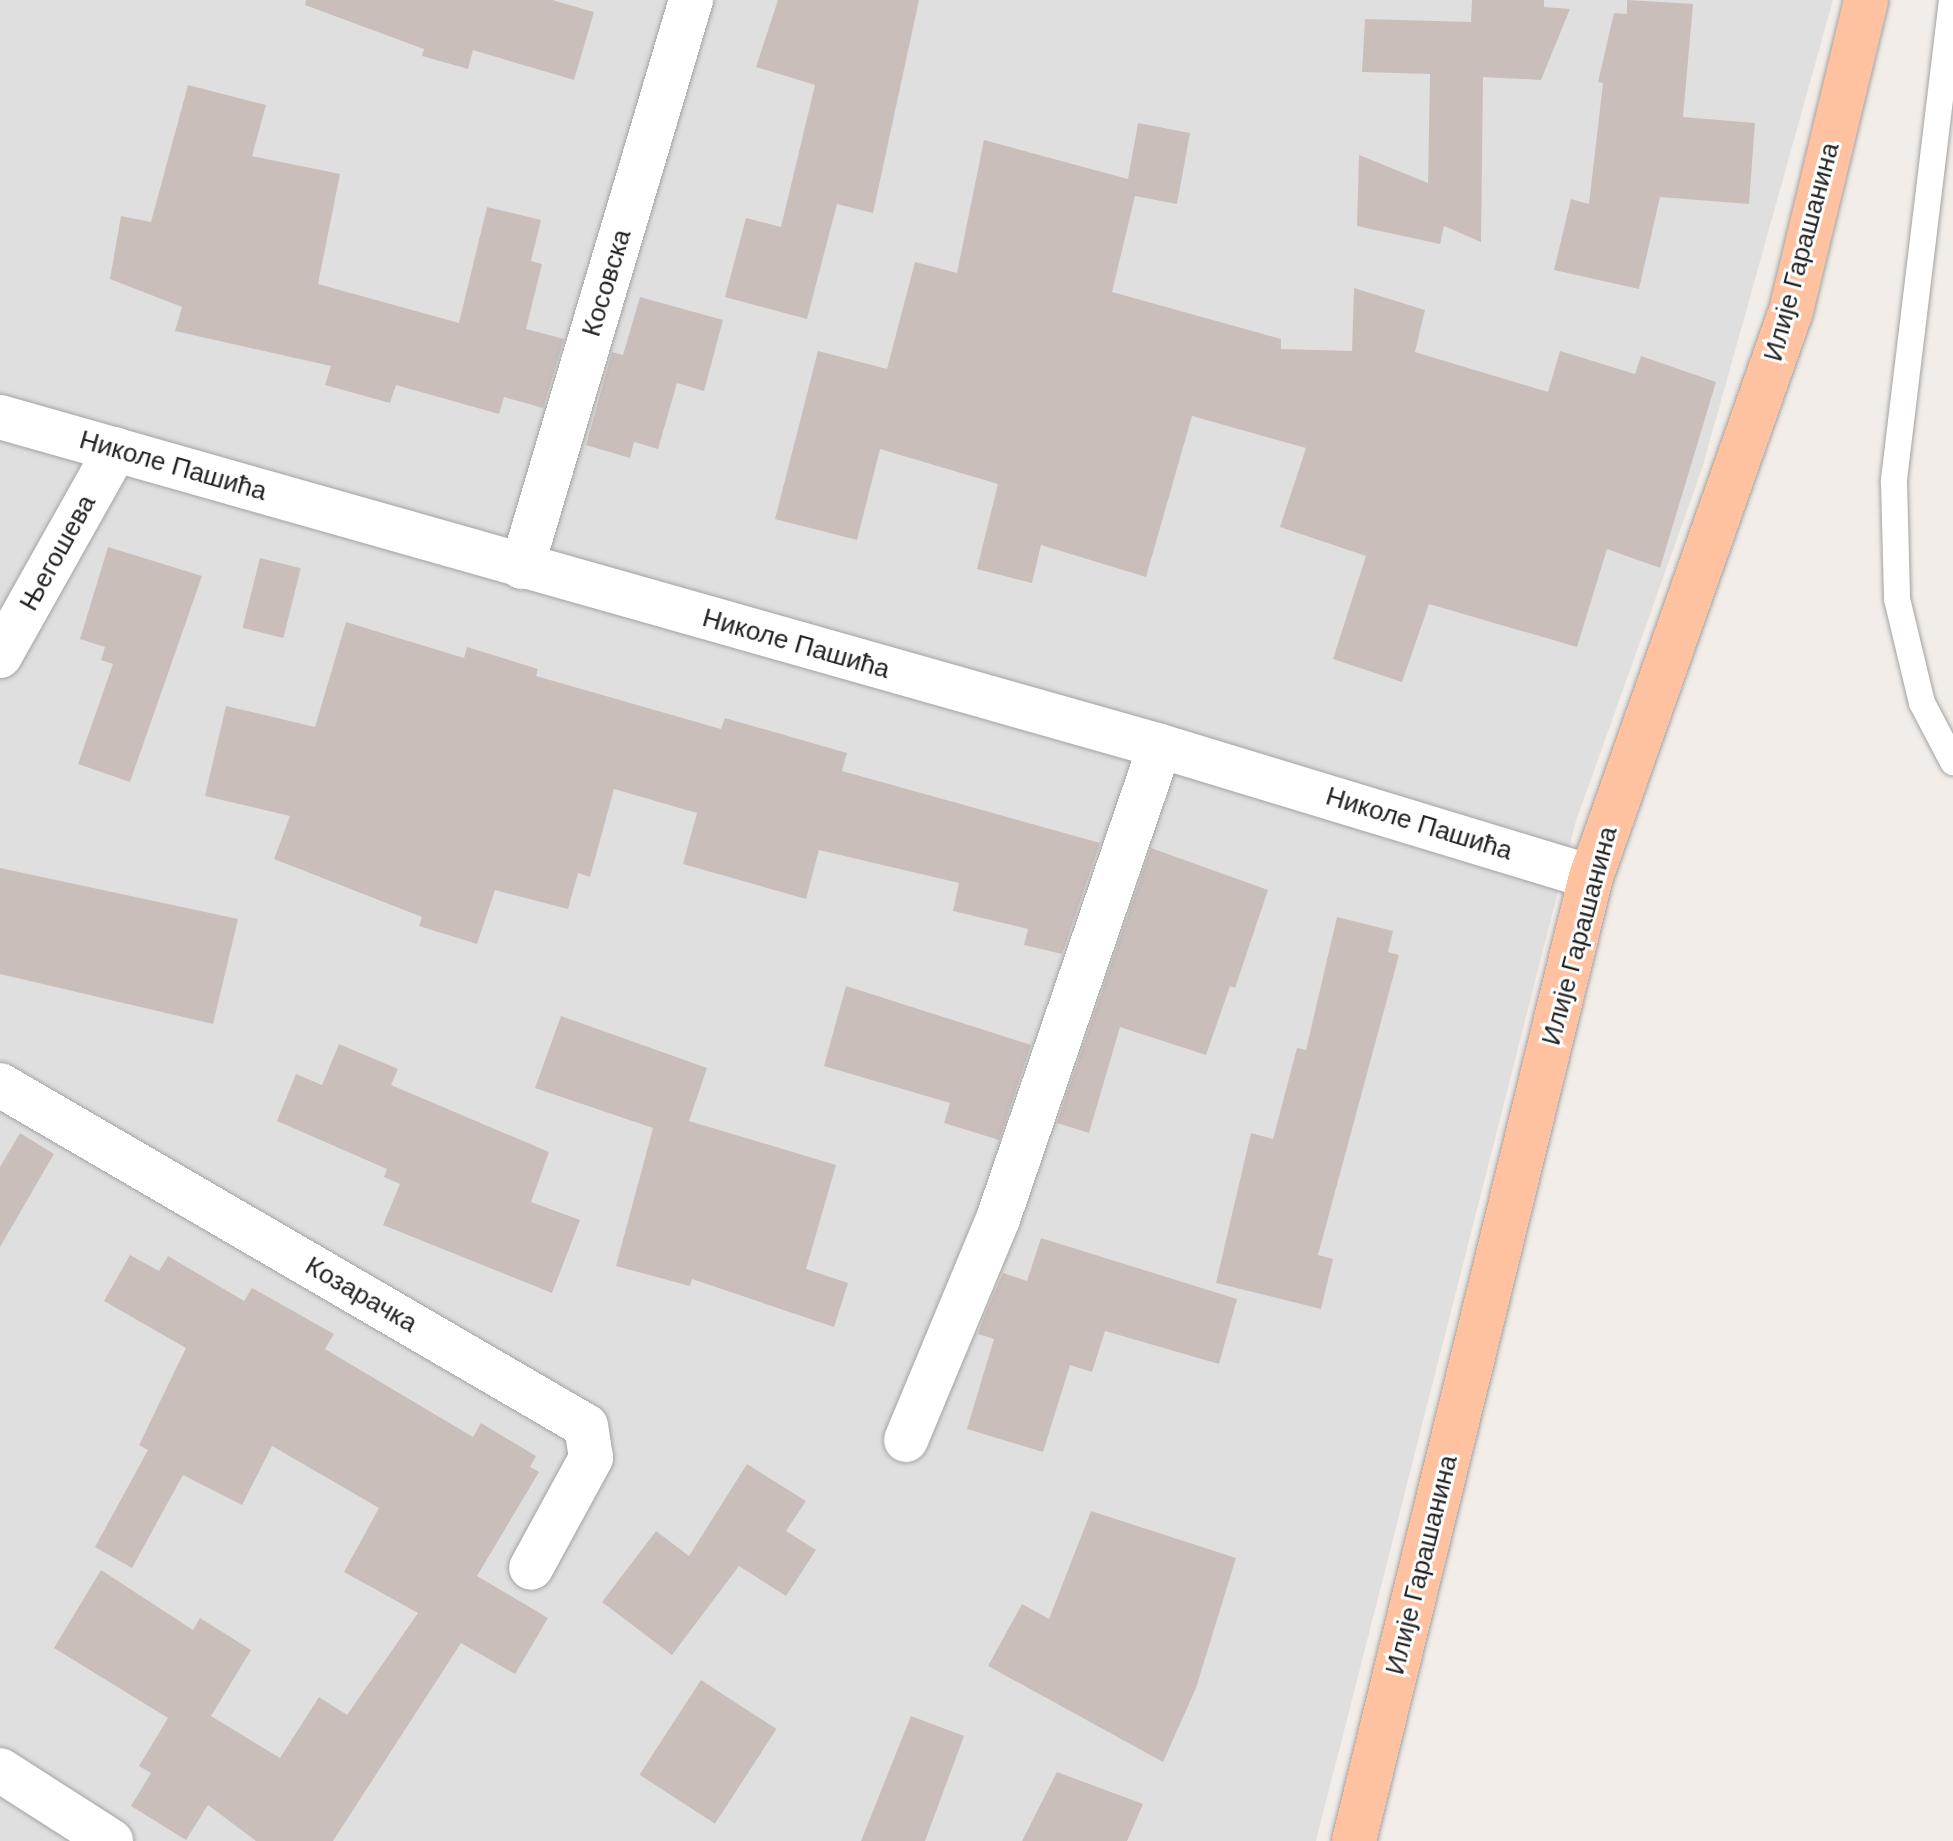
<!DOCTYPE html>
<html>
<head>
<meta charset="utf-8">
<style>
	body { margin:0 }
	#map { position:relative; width:1953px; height:1841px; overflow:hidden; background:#f2ede8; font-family:Arial,sans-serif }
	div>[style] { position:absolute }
	.residential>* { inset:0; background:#e0dfdf }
	.building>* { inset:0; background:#cabebb; transform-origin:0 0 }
	.roads { filter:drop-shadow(0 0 2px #a3a3a3) drop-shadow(0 0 2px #a3a3a3) }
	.lane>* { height:26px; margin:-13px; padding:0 13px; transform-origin:13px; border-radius:13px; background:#fff }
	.street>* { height:44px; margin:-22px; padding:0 22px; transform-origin:22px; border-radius:22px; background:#fff }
	.primary>* { height:44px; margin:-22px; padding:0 22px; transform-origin:22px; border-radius:22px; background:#ffc2a1 }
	span { translate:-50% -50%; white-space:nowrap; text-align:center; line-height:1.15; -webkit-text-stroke:6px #fff; paint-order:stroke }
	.street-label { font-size:26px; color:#222 }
</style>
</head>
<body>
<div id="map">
	<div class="residential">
		<i style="clip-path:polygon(0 0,1833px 0,1702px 469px,1576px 821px,1316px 1841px,0 1841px)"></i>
	</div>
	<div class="building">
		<i style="clip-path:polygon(306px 0,552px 0,594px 12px,574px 80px,473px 50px,468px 69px,422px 56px,424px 49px,305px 5px)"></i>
		<i style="clip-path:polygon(778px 0,919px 0,873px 213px,837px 204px,807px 319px,725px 297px,746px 218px,781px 227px,815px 85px,756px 67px)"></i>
		<i style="clip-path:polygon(1472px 0,1544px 0,1544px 7px,1570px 9px,1541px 80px,1483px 77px,1481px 242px,1444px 226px,1440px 244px,1357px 226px,1359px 155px,1428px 183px,1430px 74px,1362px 72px,1365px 19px,1471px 22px)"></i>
		<i style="clip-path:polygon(1627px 0,1693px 4px,1683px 117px,1755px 123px,1749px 204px,1660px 197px,1639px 289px,1554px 270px,1571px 199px,1589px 204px,1603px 83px,1598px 82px,1614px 13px,1627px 14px)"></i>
		<i style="clip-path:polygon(188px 85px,266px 105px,252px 156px,340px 174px,318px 284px,459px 323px,487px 207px,541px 220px,531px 261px,542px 264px,526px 329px,564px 339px,543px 408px,504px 397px,499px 414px,396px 385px,390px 403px,325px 385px,331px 366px,175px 331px,182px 307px,110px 279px,121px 216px,151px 222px)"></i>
		<i style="clip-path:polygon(1138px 123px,1190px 133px,1177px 204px,1135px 196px,1112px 292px,1281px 339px,1281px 349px,1352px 351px,1354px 288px,1425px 310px,1415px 352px,1548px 392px,1560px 351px,1635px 374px,1641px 356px,1716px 382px,1660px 568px,1607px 549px,1577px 647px,1429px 604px,1402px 682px,1333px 659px,1366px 556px,1280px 527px,1306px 448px,1192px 416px,1146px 577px,1041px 545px,1032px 583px,977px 569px,998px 484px,880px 449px,857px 540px,775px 519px,818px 351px,887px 369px,915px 262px,957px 273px,984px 140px,1128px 179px)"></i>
		<i style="clip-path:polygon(640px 297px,723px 320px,704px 391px,677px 383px,658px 449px,634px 442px,630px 458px,586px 445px,612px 352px,623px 355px)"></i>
		<i style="clip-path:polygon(108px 547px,202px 576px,130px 782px,78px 764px,113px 664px,101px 660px,105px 647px,80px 639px)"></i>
		<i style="left:260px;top:558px;width:42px;height:72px;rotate:14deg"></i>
		<i style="clip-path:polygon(346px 622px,464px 658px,467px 647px,538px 669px,536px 676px,721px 729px,725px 718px,847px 753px,842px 771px,1100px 843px,1062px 954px,1024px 945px,1028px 929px,953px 911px,959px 883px,819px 850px,806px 899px,683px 864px,697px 813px,614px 789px,590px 877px,578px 873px,568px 909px,495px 890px,477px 944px,419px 926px,422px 917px,274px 859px,290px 816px,205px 796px,226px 706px,315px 727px)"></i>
		<i style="clip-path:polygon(1151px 848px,1268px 890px,1235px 988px,1230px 986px,1206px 1055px,1120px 1027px,1089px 1133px,1057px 1123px)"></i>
		<i style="clip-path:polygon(0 868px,238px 919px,213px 1024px,0 974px)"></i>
		<i style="clip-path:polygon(1337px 917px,1393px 931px,1388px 952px,1399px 955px,1318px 1255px,1333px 1259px,1321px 1309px,1216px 1283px,1251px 1133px,1273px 1139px,1297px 1048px,1306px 1050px)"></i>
		<i style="clip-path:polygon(846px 986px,1031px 1045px,999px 1140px,944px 1123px,950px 1103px,824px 1066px)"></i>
		<i style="clip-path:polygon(561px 1016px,707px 1068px,689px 1121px,836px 1165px,806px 1269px,848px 1283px,834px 1327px,692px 1279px,690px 1286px,616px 1266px,653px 1128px,535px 1088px)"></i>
		<i style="clip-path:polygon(339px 1044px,398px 1069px,391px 1085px,549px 1152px,531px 1202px,580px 1220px,552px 1293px,383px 1225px,400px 1184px,384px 1177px,387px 1169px,277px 1121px,296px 1074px,322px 1085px)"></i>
		<i style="clip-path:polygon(20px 1133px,54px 1154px,0 1247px,0 1167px)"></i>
		<i style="clip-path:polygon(1041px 1238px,1237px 1299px,1219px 1364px,1105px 1331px,1092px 1372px,1070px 1365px,1043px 1452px,967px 1429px,994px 1339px,978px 1334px,984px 1317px,1003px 1273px,1027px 1281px)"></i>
		<i style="clip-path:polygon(130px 1255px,159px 1271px,168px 1256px,244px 1301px,252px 1288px,334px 1334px,325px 1349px,446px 1421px,473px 1437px,481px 1423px,536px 1456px,530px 1467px,539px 1472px,477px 1576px,548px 1618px,515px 1674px,461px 1643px,333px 1841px,256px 1841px,208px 1805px,186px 1840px,131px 1806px,151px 1773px,139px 1766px,168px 1718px,54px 1648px,101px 1570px,193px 1630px,200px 1618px,251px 1650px,211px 1716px,280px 1758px,319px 1697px,347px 1715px,418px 1613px,344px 1572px,379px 1508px,272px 1446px,242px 1505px,183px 1475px,132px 1568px,95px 1547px,148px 1450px,139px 1445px,186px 1348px,104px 1301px)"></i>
		<i style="clip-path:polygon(747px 1464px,806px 1501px,786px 1531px,816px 1550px,786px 1596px,739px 1566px,672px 1655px,602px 1602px,656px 1531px,689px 1556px)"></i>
		<i style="clip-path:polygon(1091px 1511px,1236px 1558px,1196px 1688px,1163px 1762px,988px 1666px,1022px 1604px,1049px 1619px)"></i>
		<i style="left:701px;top:1680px;width:90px;height:113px;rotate:33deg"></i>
		<i style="clip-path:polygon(911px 1716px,964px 1736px,925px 1841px,861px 1841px)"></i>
		<i style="clip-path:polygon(1057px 1772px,1143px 1804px,1127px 1841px,1022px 1841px)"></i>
	</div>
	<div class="roads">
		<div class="lane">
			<i style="left:1952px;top:0;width:485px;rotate:96.9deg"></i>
			<i style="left:1894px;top:482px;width:117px;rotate:88.5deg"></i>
			<i style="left:1897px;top:599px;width:107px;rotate:76.5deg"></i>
			<i style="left:1922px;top:703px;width:67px;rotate:62.3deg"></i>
		</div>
		<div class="street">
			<i style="left:0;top:417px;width:1206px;rotate:15.83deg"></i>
			<i style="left:1160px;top:746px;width:450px;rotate:16.9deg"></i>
			<i style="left:522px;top:567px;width:592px;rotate:-73.4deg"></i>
			<i style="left:0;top:656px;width:237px;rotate:-60.7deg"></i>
			<i style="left:0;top:1085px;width:678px;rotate:30.2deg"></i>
			<i style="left:586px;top:1426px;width:32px;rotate:81deg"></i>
			<i style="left:591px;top:1458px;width:125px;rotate:118.6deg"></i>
			<i style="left:906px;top:1440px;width:239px;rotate:-67.4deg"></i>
			<i style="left:998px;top:1219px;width:500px;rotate:-71.1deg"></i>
			<i style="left:0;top:1770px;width:132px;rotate:32.6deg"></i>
		</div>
		<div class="primary">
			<i style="left:1354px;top:1841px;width:993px;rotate:-76.19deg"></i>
			<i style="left:1591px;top:877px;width:600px;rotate:-70.54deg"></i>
			<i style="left:1791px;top:311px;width:320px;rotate:-76.4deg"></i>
		</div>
	</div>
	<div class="street-label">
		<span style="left:1802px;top:252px;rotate:-75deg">Илије Гарашанина</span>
		<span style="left:607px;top:283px;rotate:-73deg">Косовска</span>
		<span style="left:173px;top:466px;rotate:16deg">Николе Пашића</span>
		<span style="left:58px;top:553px;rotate:-61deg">Његошева</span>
		<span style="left:796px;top:644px;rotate:16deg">Николе Пашића</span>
		<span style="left:1419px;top:824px;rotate:17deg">Николе Пашића</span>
		<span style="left:1580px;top:936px;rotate:-75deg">Илије Гарашанина</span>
		<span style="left:361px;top:1295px;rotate:30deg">Козарачка</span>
		<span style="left:1422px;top:1565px;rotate:-76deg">Илије Гарашанина</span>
	</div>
</div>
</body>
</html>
